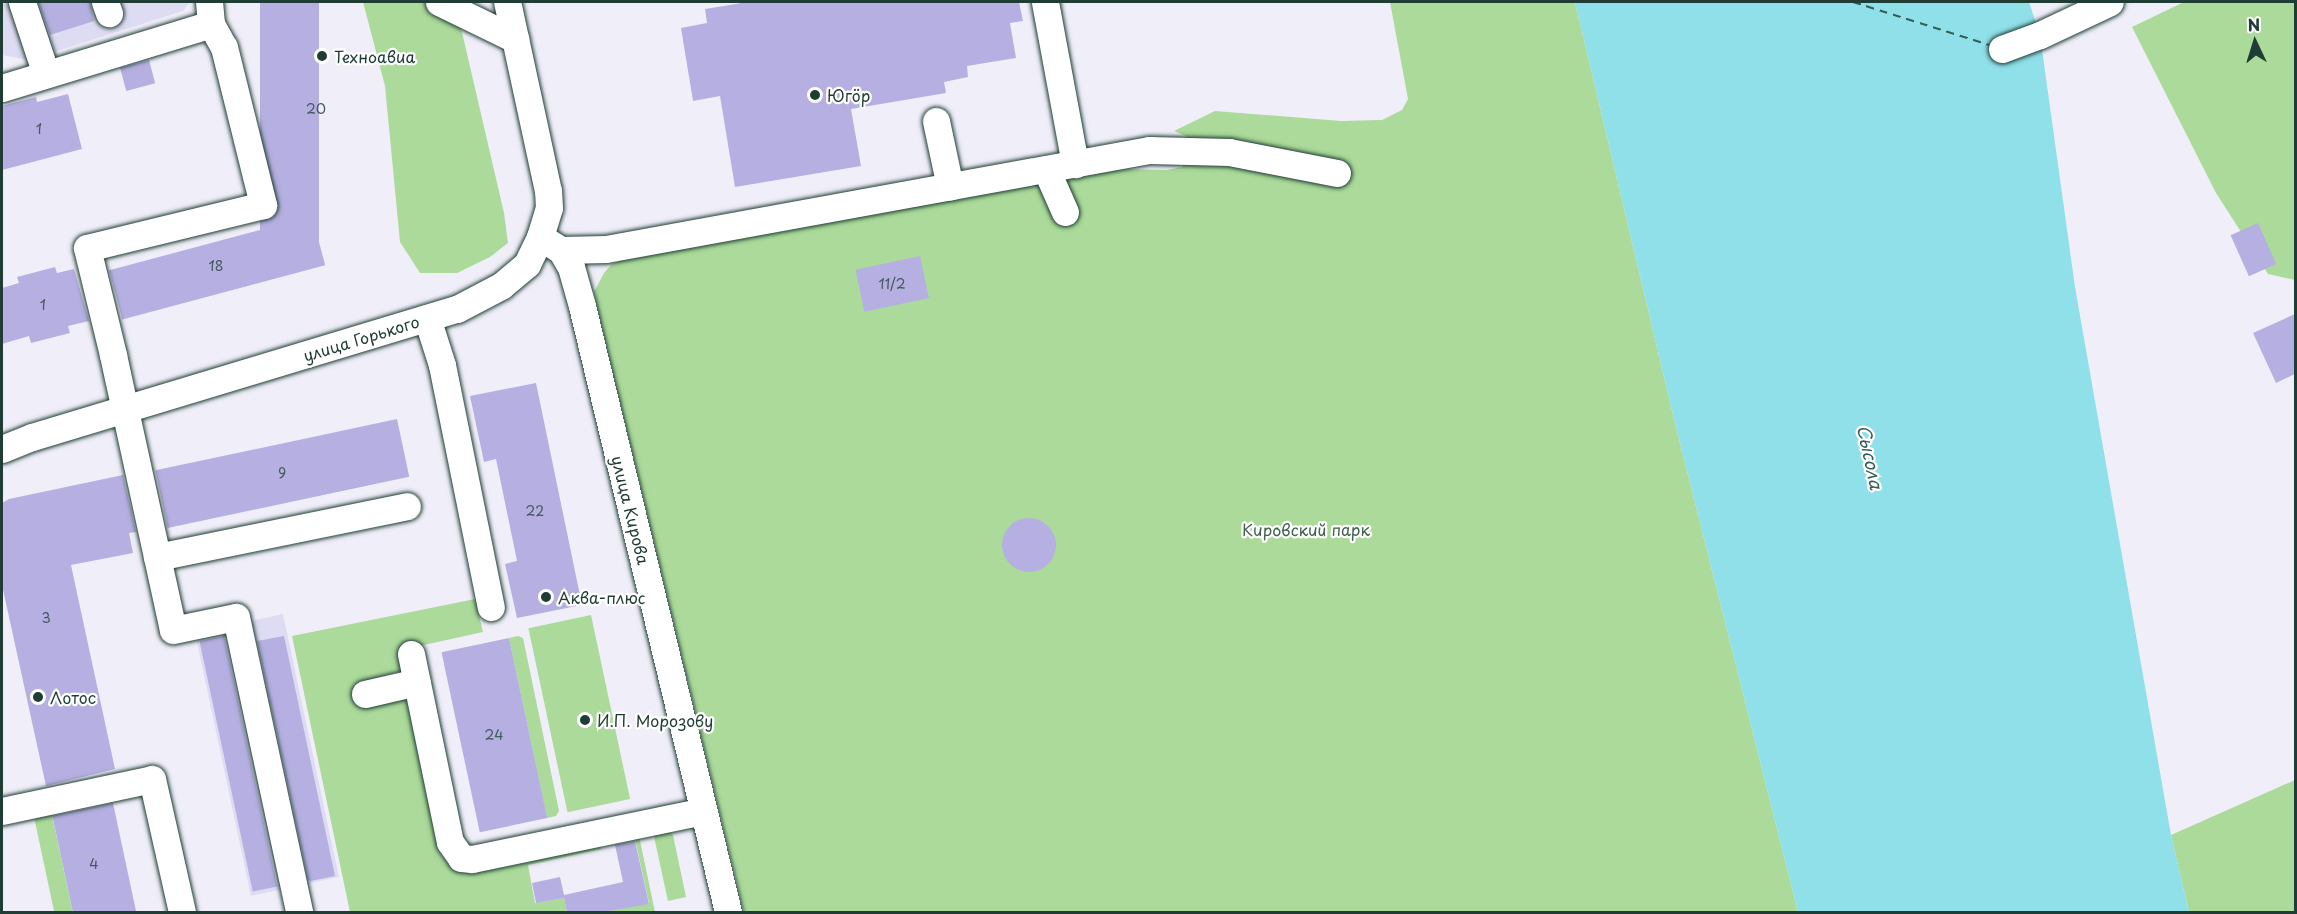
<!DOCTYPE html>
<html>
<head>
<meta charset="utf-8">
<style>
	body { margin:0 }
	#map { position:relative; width:2297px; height:914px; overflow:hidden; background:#f0eff9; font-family:"Playpen Sans",sans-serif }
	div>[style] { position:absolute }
	.built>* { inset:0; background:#dedcf2; transform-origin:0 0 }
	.green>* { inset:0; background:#abda9a; transform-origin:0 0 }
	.water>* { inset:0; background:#8fe0e9 }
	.ferry>* { height:1.5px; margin-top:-0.75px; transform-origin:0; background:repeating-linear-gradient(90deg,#355e58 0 8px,transparent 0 14px) }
	.building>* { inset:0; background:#b5b0e1; transform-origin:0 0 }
	.round { border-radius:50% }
	.roads { filter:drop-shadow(0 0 2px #1f3d34) drop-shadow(0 0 2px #1f3d34) }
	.minor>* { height:27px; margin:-13.5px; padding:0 13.5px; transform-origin:13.5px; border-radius:13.5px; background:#fff }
	.dots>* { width:16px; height:16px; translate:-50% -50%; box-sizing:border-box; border:3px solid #fff; border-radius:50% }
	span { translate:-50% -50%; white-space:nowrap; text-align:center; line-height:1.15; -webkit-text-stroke:4.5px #fff; paint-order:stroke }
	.number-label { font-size:14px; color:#445a5f }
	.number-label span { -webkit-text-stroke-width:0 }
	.poi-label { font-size:16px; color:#1f3d34 }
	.left { translate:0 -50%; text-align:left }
	.street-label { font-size:16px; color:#1f3d34 }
	.park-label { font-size:16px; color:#42644e }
	.water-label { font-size:18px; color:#355e58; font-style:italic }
	.frame { position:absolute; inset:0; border:3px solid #1f3d34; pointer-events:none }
	.north { position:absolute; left:2225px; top:12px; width:60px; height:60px; -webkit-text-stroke:4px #fff; paint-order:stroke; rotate:356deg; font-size:16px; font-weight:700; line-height:24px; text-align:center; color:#1f3d34 }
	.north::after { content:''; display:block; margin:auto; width:21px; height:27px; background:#1f3d34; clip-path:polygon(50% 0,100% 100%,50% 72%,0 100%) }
</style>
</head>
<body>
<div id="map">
	<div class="built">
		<i style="clip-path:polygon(2px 2px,190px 2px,183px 11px,28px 60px,2px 55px)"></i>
		<i style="left:283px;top:614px;width:269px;height:90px;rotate:78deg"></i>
	</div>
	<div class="green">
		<i style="clip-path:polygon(363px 2px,455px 2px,504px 213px,508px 243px,490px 257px,457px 273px,420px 273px,400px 242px,385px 86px)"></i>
		<i style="clip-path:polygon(1390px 2px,1575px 2px,1675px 423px,1798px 912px,744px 912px,596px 302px,594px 292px,604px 273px,611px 265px,628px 257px,1118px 169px,1167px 170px,1182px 167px,1189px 158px,1191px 148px,1186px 136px,1174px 131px,1215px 111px,1341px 121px,1382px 120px,1402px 110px,1408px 99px)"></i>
		<i style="clip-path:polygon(2184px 2px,2295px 2px,2295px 280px,2268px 274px,2216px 193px,2132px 27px)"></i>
		<i style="clip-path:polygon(475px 599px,483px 632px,401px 650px,402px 669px,398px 672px,354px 685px,358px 703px,402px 697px,410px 705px,441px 855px,451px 867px,599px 839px,601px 849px,528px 865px,535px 903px,564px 898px,567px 912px,350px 912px,292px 636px)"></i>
		<i style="left:591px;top:615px;width:188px;height:64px;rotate:78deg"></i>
		<i style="clip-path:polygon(518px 636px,523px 638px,559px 811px,556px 816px,547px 818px,509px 638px)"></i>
		<i style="clip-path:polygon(2295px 780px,2295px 912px,2189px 912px,2171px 835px)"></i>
		<i style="left:52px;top:815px;width:99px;height:18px;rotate:78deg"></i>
		<i style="clip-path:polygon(638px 831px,655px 912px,604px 912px,649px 903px,635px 839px,615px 844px,614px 839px)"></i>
		<i style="clip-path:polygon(669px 831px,673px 835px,686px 897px,668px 901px,653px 832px)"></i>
	</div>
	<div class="water">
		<i style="clip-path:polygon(1575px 2px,2029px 2px,2040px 35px,2075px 287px,2171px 835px,2189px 912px,1798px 912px,1675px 423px)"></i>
	</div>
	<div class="ferry">
		<i style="left:1853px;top:2px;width:143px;rotate:17.5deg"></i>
	</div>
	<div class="building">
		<i style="clip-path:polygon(38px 2px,90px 2px,94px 21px,50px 35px)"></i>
		<i style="left:260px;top:2px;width:59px;height:239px"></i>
		<i style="clip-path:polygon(748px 2px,1019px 2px,1023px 21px,1010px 23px,1016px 58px,967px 66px,968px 77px,944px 82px,946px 93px,851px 109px,861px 166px,735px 187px,720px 96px,693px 101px,681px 28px,707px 23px,705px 9px)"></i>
		<i style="left:149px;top:60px;width:24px;height:30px;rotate:75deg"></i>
		<i style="clip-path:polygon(68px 94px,82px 149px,2px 170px,2px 106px,36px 97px,37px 102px)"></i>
		<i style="left:312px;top:216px;width:51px;height:210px;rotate:75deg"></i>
		<i style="left:2258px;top:223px;width:45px;height:30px;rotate:66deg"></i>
		<i style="left:920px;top:256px;width:43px;height:66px;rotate:78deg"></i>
		<i style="clip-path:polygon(55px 267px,57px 273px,74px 269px,89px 321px,68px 326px,70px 333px,31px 343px,29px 336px,2px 344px,2px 288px,19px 283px,17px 277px)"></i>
		<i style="clip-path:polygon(2295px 314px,2295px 374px,2276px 383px,2253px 333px)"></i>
		<i style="clip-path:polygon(536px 383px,582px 605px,517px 618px,505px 564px,517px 561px,496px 459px,484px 462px,470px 396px)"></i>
		<i style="left:397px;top:419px;width:59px;height:247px;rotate:78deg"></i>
		<i style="clip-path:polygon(123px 475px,136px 532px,129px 533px,133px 553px,71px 565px,115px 769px,46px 786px,2px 585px,2px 503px,9px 499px)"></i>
		<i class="round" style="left:1002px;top:518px;width:54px;height:54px"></i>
		<i style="left:224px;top:636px;width:256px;height:25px;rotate:78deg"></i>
		<i style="clip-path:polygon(284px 636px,335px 876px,311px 881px,308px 880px,257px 641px)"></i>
		<i style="left:509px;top:638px;width:184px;height:69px;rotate:78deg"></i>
		<i style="left:113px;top:803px;width:111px;height:62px;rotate:78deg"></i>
		<i style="clip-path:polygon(635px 841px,649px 904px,604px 912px,567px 912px,564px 898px,536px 903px,532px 883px,560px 877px,564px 895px,623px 882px,615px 845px)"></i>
	</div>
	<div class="roads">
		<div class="minor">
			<i style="left:22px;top:2px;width:76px;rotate:71.6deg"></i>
			<i style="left:105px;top:2px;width:12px;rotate:70deg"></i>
			<i style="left:439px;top:2px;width:85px;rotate:26deg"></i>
			<i style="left:1045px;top:2px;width:165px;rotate:79.5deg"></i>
			<i style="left:211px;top:24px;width:26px;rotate:61deg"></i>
			<i style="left:224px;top:47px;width:163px;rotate:76.1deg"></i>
			<i style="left:263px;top:205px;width:181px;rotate:166.3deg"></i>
			<i style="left:87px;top:248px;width:110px;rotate:76.3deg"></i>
			<i style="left:113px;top:355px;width:281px;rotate:77.7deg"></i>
			<i style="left:173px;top:630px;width:64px;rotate:-11.7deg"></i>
			<i style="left:236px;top:617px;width:302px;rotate:77.9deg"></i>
			<i style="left:2002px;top:49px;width:40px;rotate:-20.2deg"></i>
			<i style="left:2040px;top:35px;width:77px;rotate:-25.2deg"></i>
			<i style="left:2px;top:88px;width:219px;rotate:-17deg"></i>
			<i style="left:211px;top:24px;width:22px;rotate:-95deg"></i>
			<i style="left:936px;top:121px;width:67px;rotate:78deg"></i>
			<i style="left:1046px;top:169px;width:47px;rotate:66.2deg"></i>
			<i style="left:540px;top:237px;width:25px;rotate:32deg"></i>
			<i style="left:561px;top:250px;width:45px;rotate:-1.3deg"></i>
			<i style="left:606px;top:249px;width:552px;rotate:-10.33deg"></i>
			<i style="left:1149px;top:150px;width:80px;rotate:1.4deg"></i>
			<i style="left:1229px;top:152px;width:110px;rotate:11deg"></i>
			<i style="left:561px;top:250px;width:20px;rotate:60deg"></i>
			<i style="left:571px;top:267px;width:41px;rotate:74.2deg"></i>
			<i style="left:582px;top:306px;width:623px;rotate:76.45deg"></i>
			<i style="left:427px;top:318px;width:49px;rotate:72.3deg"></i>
			<i style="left:442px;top:365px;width:247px;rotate:78.6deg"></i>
			<i style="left:2px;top:449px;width:32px;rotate:-22deg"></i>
			<i style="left:32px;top:437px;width:444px;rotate:-16.8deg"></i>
			<i style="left:457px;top:309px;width:50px;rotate:-27.6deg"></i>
			<i style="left:501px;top:286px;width:34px;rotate:-40deg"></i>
			<i style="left:527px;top:264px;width:30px;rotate:-64deg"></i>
			<i style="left:540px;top:237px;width:30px;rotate:-73deg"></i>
			<i style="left:549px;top:208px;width:17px;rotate:-93deg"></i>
			<i style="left:548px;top:191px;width:193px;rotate:-102.2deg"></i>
			<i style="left:157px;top:557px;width:255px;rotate:-11.5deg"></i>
			<i style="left:411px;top:654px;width:192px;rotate:78.3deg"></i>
			<i style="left:450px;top:842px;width:19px;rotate:55deg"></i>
			<i style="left:461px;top:858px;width:11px;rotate:5deg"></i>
			<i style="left:472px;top:859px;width:236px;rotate:-11.7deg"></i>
			<i style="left:365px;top:694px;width:53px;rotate:-13deg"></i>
			<i style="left:2px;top:811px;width:153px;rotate:-12deg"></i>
			<i style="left:152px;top:779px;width:136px;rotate:77.3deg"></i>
		</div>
	</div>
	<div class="dots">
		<i style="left:322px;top:56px;background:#1f3d34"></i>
		<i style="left:815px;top:95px;background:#1f3d34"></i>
		<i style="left:546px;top:597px;background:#1f3d34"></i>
		<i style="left:38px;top:697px;background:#1f3d34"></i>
		<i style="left:585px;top:720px;background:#1f3d34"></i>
	</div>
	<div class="number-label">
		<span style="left:316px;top:109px">20</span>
		<span style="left:39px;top:129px">1</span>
		<span style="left:216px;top:266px">18</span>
		<span style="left:892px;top:284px">11/2</span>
		<span style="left:43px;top:305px">1</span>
		<span style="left:282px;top:473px">9</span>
		<span style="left:535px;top:511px">22</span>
		<span style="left:46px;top:618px">3</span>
		<span style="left:494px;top:735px">24</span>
		<span style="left:94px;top:864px">4</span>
	</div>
	<div class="poi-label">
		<span class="left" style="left:334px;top:56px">Техноавиа</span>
		<span class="left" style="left:827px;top:95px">Югöр</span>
		<span class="left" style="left:558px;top:597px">Аква-плюс</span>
		<span class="left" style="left:50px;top:697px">Лотос</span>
		<span class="left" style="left:597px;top:720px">И.П. Морозову</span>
	</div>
	<div class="street-label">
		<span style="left:361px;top:338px;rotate:-17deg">улица Горького</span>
		<span style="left:631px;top:510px;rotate:76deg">улица Кирова</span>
	</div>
	<div class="park-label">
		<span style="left:1306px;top:529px">Кировский парк</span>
	</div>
	<div class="water-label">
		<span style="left:1870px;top:457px;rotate:78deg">Сысола</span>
	</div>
	<div class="frame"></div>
	<div class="north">N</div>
</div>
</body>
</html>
